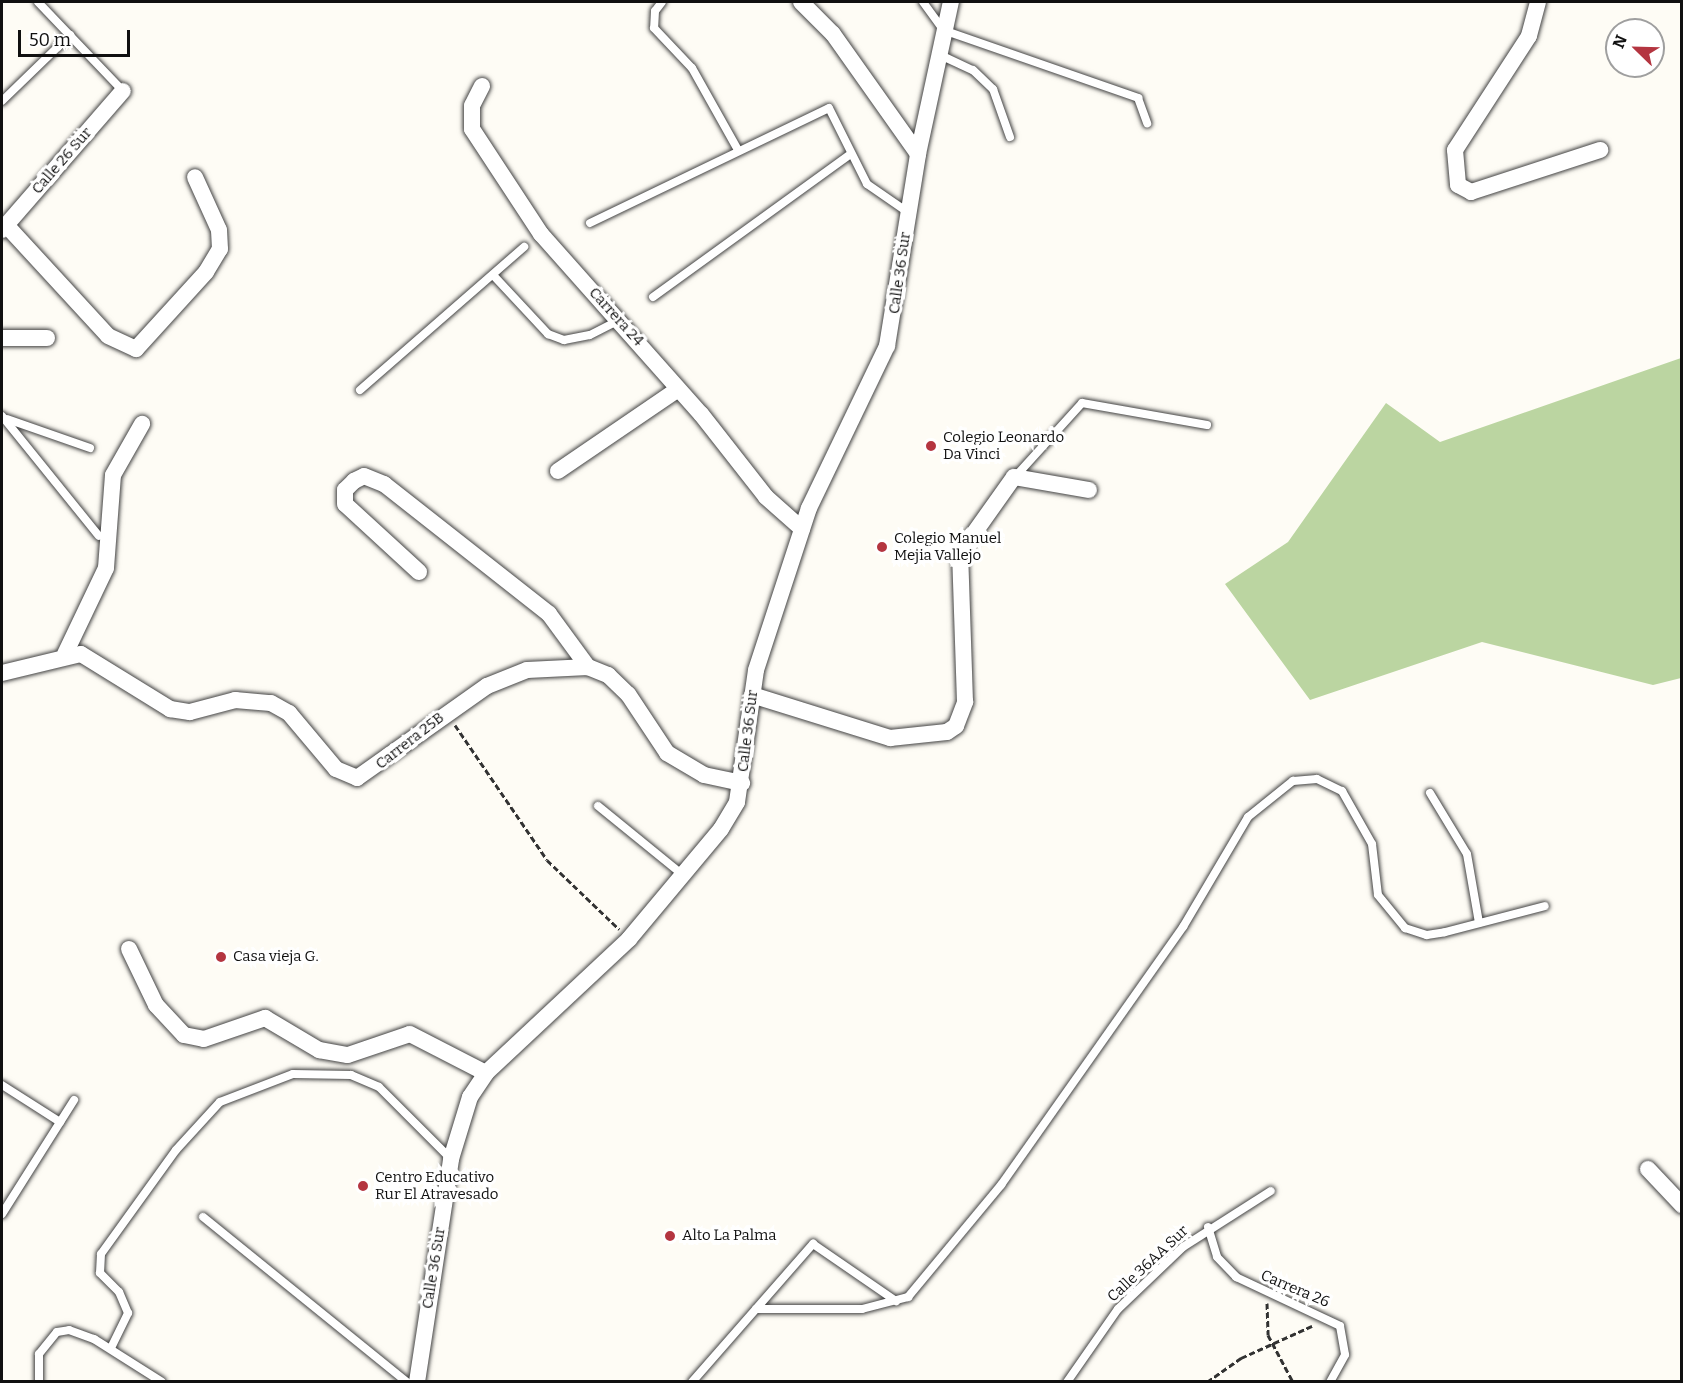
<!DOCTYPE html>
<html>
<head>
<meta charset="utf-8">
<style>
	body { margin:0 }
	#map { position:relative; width:1683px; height:1383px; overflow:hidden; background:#fefcf5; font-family:Bitter,serif }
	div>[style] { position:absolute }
	.forest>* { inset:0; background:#bbd5a1 }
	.path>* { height:3px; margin-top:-1.5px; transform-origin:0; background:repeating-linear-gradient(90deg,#323232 0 6px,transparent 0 9px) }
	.roads { filter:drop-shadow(0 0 2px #434343) drop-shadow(0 0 2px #434343) }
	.service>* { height:8px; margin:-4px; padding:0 4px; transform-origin:4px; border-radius:4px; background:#fff }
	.minor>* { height:16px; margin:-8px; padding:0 8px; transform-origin:8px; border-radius:8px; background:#fff }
	.dots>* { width:16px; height:16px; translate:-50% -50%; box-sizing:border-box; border:3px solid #fff; border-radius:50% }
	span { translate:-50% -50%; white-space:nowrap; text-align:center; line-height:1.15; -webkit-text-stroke:6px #fff; paint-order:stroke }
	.street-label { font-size:15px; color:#101010 }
	.poi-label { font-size:15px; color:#101010 }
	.left { translate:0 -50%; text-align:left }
	.frame { position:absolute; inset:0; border:3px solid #101010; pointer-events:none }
	.north { position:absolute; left:1605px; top:18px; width:60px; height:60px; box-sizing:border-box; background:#fff; border:2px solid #9f9f9f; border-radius:50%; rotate:293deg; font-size:16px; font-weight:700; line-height:24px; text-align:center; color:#101010 }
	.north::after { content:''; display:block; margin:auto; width:21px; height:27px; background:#b43540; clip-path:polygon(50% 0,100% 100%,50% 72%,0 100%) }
	.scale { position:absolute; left:18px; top:30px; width:112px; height:27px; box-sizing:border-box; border:3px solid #101010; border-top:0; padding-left:8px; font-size:18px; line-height:21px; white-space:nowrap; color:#101010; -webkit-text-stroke:4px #fff; paint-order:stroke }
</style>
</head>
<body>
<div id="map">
	<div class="forest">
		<i style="clip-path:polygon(1681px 358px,1681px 678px,1653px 685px,1482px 642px,1310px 700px,1225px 584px,1288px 542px,1386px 403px,1440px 442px)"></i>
	</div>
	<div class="path">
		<i style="left:455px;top:725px;width:163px;rotate:55.7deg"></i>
		<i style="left:547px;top:860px;width:100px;rotate:43.8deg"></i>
		<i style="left:1267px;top:1303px;width:32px;rotate:88deg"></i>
		<i style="left:1268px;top:1335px;width:53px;rotate:62deg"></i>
		<i style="left:1207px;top:1382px;width:42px;rotate:-35.2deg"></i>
		<i style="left:1241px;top:1358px;width:78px;rotate:-24.3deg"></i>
	</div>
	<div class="roads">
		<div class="service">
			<i style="left:38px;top:2px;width:123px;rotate:46.3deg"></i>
			<i style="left:662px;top:2px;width:11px;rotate:128deg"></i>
			<i style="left:655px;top:11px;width:17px;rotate:93deg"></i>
			<i style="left:654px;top:28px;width:55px;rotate:46.5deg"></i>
			<i style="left:692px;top:68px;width:94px;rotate:60.7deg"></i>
			<i style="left:923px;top:2px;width:34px;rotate:54deg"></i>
			<i style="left:943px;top:30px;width:207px;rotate:19.2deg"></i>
			<i style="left:1138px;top:98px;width:27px;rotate:70deg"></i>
			<i style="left:938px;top:54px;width:38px;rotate:25deg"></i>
			<i style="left:973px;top:70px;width:28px;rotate:44deg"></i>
			<i style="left:993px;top:89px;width:51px;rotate:70.5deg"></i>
			<i style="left:2px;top:101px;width:95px;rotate:-44.1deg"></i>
			<i style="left:590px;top:223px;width:265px;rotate:-25.7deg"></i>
			<i style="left:829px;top:108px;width:85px;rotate:63.4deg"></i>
			<i style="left:867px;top:184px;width:51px;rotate:34.6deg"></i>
			<i style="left:493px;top:275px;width:81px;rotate:47deg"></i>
			<i style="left:548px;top:334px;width:17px;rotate:21deg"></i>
			<i style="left:564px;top:340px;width:26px;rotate:-11deg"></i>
			<i style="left:590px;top:335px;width:33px;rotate:-27deg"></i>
			<i style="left:653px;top:297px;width:241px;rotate:-35.9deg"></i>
			<i style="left:360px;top:390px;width:218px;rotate:-41.1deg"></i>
			<i style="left:2px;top:416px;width:154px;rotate:51.1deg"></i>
			<i style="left:7px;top:419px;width:88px;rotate:19.3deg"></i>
			<i style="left:1015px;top:477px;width:100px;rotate:-47.8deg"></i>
			<i style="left:1082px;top:403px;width:127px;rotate:10deg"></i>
			<i style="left:1430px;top:793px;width:71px;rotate:58.8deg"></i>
			<i style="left:1467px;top:854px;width:70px;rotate:80.1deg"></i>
			<i style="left:598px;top:806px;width:109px;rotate:39.1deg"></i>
			<i style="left:2px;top:1085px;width:69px;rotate:32.5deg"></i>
			<i style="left:2px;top:1214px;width:135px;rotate:-57.7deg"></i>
			<i style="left:203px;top:1217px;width:262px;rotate:39deg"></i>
			<i style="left:1208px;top:1227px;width:31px;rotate:73deg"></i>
			<i style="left:1217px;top:1257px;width:28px;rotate:46deg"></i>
			<i style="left:1236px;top:1277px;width:115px;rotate:25.2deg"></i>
			<i style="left:1340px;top:1326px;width:29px;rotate:80deg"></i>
			<i style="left:1345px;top:1355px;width:31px;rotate:119deg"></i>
			<i style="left:756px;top:1309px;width:106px"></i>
			<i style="left:862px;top:1309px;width:48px;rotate:-14.6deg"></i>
			<i style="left:908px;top:1297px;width:146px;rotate:-50.3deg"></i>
			<i style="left:1001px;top:1185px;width:316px;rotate:-54.8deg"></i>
			<i style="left:1183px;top:927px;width:128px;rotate:-59.4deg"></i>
			<i style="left:1248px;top:817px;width:58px;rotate:-38.7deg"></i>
			<i style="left:1293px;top:781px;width:24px;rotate:-5deg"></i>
			<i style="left:1317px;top:779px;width:28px;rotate:26deg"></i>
			<i style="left:1342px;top:791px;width:61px;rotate:60.5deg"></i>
			<i style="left:1372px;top:844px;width:51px;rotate:83.3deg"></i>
			<i style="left:1378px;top:895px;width:43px;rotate:50.7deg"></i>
			<i style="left:1405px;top:928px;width:23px;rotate:18deg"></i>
			<i style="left:1427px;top:935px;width:18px;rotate:-9deg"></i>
			<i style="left:1445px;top:932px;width:103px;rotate:-14.6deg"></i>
			<i style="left:111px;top:1348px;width:39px;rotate:-64deg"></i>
			<i style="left:128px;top:1313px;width:23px;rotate:-113deg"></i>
			<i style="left:119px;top:1292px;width:27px;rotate:-135deg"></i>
			<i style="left:100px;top:1273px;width:19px;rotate:-87deg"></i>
			<i style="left:101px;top:1254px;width:128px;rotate:-54.2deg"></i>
			<i style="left:176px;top:1150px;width:65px;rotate:-47.5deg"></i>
			<i style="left:220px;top:1102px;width:78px;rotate:-21deg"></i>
			<i style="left:293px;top:1074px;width:58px;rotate:1deg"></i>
			<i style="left:351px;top:1075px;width:30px;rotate:23deg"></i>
			<i style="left:379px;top:1087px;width:102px;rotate:45deg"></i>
			<i style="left:39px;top:1382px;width:28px;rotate:-90deg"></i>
			<i style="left:39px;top:1354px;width:28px;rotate:-51deg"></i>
			<i style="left:57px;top:1332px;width:12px;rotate:-9deg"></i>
			<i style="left:69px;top:1330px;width:27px;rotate:20deg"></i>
			<i style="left:94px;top:1339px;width:80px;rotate:32.3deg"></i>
			<i style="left:692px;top:1382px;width:184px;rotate:-48.8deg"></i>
			<i style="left:813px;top:1244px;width:101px;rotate:34.5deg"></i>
			<i style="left:1067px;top:1382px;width:89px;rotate:-55.1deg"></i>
			<i style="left:1118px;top:1309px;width:90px;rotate:-43.6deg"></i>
			<i style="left:1183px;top:1247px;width:104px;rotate:-32.5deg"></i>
		</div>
		<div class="minor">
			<i style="left:801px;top:2px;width:45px;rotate:45deg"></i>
			<i style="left:833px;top:34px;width:147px;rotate:54.7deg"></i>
			<i style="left:1538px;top:2px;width:35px;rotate:105deg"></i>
			<i style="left:1529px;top:36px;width:136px;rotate:123deg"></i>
			<i style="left:1455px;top:150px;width:35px;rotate:85deg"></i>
			<i style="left:1458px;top:185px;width:15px;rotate:28deg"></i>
			<i style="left:1471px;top:192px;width:136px;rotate:-18deg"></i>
			<i style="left:482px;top:86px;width:22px;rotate:117deg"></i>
			<i style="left:472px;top:106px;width:23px;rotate:90deg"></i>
			<i style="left:472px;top:129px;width:126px;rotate:56.7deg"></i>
			<i style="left:541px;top:234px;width:241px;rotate:48.4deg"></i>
			<i style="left:701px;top:414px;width:105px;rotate:51.9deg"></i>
			<i style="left:766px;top:497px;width:48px;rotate:41.6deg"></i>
			<i style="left:7px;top:226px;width:149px;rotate:47.4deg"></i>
			<i style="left:108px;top:336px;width:31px;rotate:25deg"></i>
			<i style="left:136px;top:349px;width:104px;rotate:-47.7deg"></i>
			<i style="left:206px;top:272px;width:27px;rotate:-59deg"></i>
			<i style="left:220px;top:249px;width:19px;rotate:-93deg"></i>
			<i style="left:219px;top:230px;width:58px;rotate:-114.4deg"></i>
			<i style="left:2px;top:230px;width:184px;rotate:-49deg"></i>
			<i style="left:2px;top:338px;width:45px"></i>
			<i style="left:558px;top:471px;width:145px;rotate:-34.3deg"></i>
			<i style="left:419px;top:572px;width:100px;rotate:-137.4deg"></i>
			<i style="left:345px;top:504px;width:14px;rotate:-90deg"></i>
			<i style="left:345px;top:490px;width:13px;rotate:-45deg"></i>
			<i style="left:354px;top:481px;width:11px;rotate:-27deg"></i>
			<i style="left:364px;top:476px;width:22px;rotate:22deg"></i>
			<i style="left:384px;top:484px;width:210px;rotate:38.2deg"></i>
			<i style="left:549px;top:614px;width:66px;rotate:53.7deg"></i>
			<i style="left:65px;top:654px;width:95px;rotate:-64.5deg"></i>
			<i style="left:106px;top:568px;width:93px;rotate:-85.7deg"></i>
			<i style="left:113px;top:475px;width:59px;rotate:-60.4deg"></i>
			<i style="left:2px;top:673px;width:81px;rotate:-13.5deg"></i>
			<i style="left:81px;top:654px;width:105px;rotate:31.7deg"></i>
			<i style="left:170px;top:709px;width:20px;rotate:9deg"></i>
			<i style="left:190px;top:712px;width:47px;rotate:-14.9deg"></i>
			<i style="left:235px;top:700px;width:36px;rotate:5deg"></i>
			<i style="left:271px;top:703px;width:21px;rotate:29deg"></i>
			<i style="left:289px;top:713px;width:73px;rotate:50deg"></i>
			<i style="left:336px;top:769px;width:23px;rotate:23deg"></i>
			<i style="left:357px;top:778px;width:159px;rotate:-35.3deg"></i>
			<i style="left:487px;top:686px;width:43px;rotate:-21.8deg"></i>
			<i style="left:527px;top:670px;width:61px;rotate:-2.8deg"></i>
			<i style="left:588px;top:667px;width:22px;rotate:22deg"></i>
			<i style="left:608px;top:675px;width:28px;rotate:44deg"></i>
			<i style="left:628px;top:694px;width:71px;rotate:56.5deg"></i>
			<i style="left:667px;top:753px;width:43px;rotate:30.7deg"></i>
			<i style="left:704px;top:775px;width:39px;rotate:12deg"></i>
			<i style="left:752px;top:695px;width:145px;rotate:17.3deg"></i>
			<i style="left:890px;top:738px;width:57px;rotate:-6deg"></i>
			<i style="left:947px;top:732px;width:11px;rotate:-34deg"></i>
			<i style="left:956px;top:726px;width:26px;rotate:-69deg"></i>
			<i style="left:965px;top:702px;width:149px;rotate:-91.9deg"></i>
			<i style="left:960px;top:553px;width:93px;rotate:-54.6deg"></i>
			<i style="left:1014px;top:477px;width:76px;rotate:9.8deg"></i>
			<i style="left:129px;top:949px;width:62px;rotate:64.3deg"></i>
			<i style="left:156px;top:1005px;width:41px;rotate:47deg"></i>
			<i style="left:184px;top:1035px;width:20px;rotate:11deg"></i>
			<i style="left:204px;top:1039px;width:65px;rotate:-19deg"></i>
			<i style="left:265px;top:1018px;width:63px;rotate:30.7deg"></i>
			<i style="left:319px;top:1050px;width:29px;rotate:10deg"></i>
			<i style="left:348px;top:1055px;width:65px;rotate:-18.7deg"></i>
			<i style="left:410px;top:1034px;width:85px;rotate:27.2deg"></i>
			<i style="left:1648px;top:1169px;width:50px;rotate:46.6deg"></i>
			<i style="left:417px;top:1382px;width:226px;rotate:-81.3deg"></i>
			<i style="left:451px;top:1159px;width:65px;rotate:-73deg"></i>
			<i style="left:470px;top:1097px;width:29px;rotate:-56deg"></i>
			<i style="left:486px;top:1073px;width:196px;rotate:-43.1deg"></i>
			<i style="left:629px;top:939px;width:143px;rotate:-50.1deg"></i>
			<i style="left:721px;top:829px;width:31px;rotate:-59deg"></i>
			<i style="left:737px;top:802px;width:133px;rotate:-81.8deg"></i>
			<i style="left:756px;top:670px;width:170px;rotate:-71.9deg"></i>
			<i style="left:809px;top:508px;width:180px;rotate:-64.3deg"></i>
			<i style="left:887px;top:346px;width:194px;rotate:-80.8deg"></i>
			<i style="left:918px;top:154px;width:156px;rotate:-77.8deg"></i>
		</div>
	</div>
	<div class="dots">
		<i style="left:931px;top:446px;background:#b43540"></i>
		<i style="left:882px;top:547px;background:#b43540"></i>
		<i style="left:221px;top:957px;background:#b43540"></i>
		<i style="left:363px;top:1186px;background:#b43540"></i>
		<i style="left:670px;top:1236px;background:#b43540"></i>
	</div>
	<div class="street-label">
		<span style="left:62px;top:161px;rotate:-49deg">Calle 26 Sur</span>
		<span style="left:900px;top:273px;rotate:-82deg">Calle 36 Sur</span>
		<span style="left:616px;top:317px;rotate:48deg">Carrera 24</span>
		<span style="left:748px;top:731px;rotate:-83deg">Calle 36 Sur</span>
		<span style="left:410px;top:741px;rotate:-38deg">Carrera 25B</span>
		<span style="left:1148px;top:1264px;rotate:-43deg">Calle 36AA Sur</span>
		<span style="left:434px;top:1268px;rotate:-81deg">Calle 36 Sur</span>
		<span style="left:1295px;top:1289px;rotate:23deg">Carrera 26</span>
	</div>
	<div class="poi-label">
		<span class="left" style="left:943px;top:446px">Colegio Leonardo<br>Da Vinci</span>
		<span class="left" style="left:894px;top:547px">Colegio Manuel<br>Mejia Vallejo</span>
		<span class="left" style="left:233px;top:957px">Casa vieja G.</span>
		<span class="left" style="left:375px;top:1186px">Centro Educativo<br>Rur El Atravesado</span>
		<span class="left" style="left:682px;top:1236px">Alto La Palma</span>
	</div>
	<div class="frame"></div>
	<div class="north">N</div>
	<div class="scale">50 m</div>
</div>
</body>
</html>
